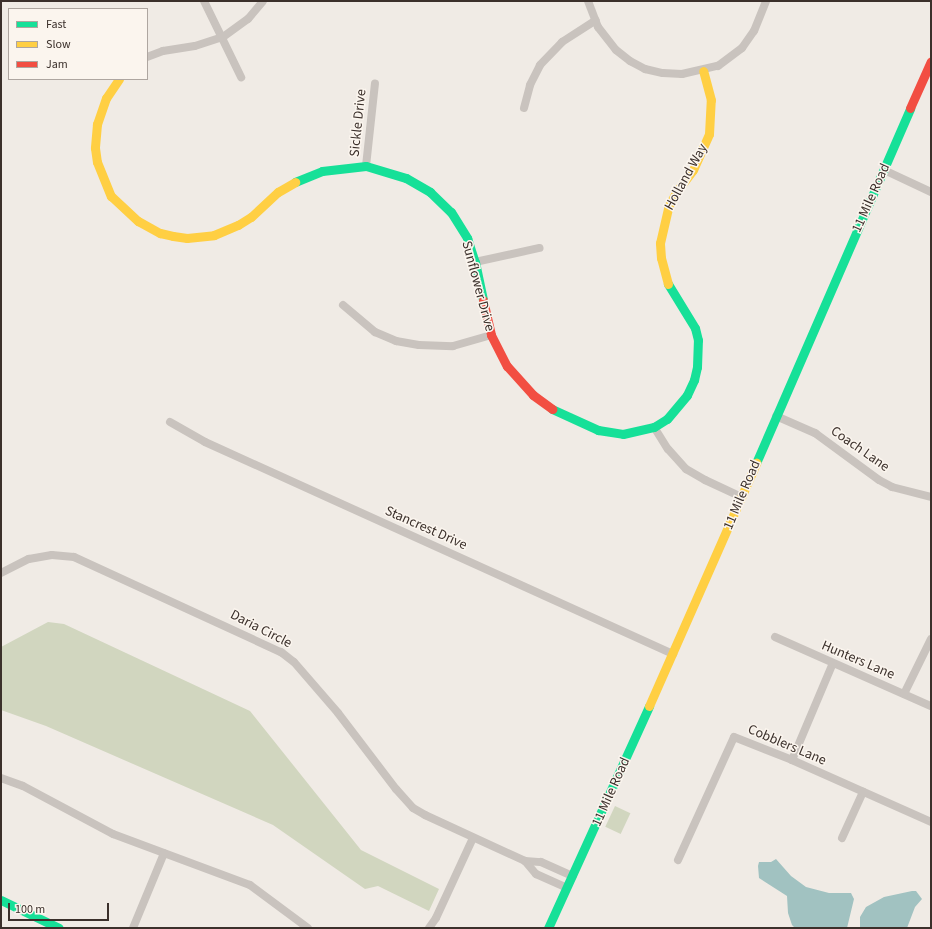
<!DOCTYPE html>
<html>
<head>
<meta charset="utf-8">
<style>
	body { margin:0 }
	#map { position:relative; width:932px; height:929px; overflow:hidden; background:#f0ebe5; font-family:"Source Sans 3",sans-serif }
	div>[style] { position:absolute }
	.green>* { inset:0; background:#d1d6bf; transform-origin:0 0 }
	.water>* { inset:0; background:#a1c2c1 }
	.street>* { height:8px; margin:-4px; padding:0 4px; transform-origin:4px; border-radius:4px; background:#c9c3be }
	.fast>* { height:9px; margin:-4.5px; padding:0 4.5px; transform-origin:4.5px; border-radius:4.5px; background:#16e098 }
	.slow>* { height:9px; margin:-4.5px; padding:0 4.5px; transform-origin:4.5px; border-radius:4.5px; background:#ffcf43 }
	.jam>* { height:9px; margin:-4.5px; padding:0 4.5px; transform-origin:4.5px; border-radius:4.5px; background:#f24e42 }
	span { translate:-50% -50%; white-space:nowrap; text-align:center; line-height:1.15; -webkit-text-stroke:3px #fbf5ee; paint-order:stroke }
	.street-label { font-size:14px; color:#3b302b }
	.frame { position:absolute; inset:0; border:2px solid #3b302b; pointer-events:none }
	.legend { position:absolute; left:8px; top:8px; width:140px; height:72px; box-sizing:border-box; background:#fbf5ee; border:1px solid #aea6a0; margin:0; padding:5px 7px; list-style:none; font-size:12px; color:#3b302b }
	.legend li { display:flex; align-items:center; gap:8px; height:20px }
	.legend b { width:20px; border:1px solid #aea6a0 }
	.scale { position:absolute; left:8px; top:903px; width:101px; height:18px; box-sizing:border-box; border:2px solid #3b302b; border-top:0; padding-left:5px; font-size:12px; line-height:14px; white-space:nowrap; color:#3b302b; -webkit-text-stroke:3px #fbf5ee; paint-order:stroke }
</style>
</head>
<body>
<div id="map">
	<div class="green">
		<i style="clip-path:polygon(48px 622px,64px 624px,250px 711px,361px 850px,439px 889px,429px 911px,378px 886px,365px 889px,273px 825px,46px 726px,1px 710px,1px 647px)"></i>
		<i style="left:615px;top:806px;width:17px;height:23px;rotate:25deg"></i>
	</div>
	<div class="water">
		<i style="clip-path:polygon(776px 859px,791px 876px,806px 887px,829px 893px,851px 893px,854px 899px,847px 928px,795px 928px,792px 925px,788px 913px,787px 896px,759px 878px,758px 866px,759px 862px,771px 862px)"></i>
		<i style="clip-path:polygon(912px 891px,916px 891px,922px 899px,915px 907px,907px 928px,860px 928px,860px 917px,866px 907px,884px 897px)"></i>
	</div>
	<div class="street">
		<i style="left:204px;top:1px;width:85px;rotate:64deg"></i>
		<i style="left:588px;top:1px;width:28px;rotate:69deg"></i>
		<i style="left:598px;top:27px;width:29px;rotate:52deg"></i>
		<i style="left:616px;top:50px;width:18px;rotate:38deg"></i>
		<i style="left:630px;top:61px;width:17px;rotate:28deg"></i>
		<i style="left:645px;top:69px;width:18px;rotate:13deg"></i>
		<i style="left:663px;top:73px;width:19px;rotate:3deg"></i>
		<i style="left:682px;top:74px;width:37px;rotate:-13deg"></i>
		<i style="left:718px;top:66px;width:30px;rotate:-37deg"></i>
		<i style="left:742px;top:48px;width:21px;rotate:-55deg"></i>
		<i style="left:754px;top:31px;width:32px;rotate:-68deg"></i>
		<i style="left:147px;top:57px;width:17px;rotate:-21deg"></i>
		<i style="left:163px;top:51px;width:32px;rotate:-9deg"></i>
		<i style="left:195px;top:46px;width:29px;rotate:-18deg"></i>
		<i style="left:223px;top:37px;width:31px;rotate:-36deg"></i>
		<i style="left:248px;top:19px;width:23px;rotate:-50deg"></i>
		<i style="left:524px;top:108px;width:24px;rotate:-75deg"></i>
		<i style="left:530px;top:85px;width:22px;rotate:-63deg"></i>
		<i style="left:540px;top:65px;width:32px;rotate:-46deg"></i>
		<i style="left:562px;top:42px;width:40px;rotate:-32.9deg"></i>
		<i style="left:366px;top:166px;width:83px;rotate:-83.8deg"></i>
		<i style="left:884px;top:170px;width:52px;rotate:25.1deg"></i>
		<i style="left:475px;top:262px;width:66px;rotate:-12.3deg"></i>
		<i style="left:343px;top:305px;width:42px;rotate:40.2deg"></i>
		<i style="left:375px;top:332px;width:23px;rotate:23deg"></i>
		<i style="left:396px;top:341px;width:23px;rotate:10deg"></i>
		<i style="left:419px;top:345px;width:34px;rotate:2deg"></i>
		<i style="left:453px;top:346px;width:40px;rotate:-16deg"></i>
		<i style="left:776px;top:416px;width:43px;rotate:23.6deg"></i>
		<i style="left:815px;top:433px;width:79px;rotate:36.3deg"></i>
		<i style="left:879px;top:480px;width:15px;rotate:28deg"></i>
		<i style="left:892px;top:487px;width:40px;rotate:14.4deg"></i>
		<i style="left:170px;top:422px;width:40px;rotate:29.7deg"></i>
		<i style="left:205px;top:442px;width:514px;rotate:24.37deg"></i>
		<i style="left:654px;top:427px;width:26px;rotate:58deg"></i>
		<i style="left:668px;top:449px;width:27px;rotate:48deg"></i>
		<i style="left:686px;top:469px;width:22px;rotate:30deg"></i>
		<i style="left:705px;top:480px;width:40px;rotate:25deg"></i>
		<i style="left:1px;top:573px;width:31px;rotate:-27deg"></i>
		<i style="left:29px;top:559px;width:23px;rotate:-10deg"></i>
		<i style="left:52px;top:555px;width:22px;rotate:5deg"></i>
		<i style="left:74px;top:557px;width:228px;rotate:24.7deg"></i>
		<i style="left:281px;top:652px;width:16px;rotate:38deg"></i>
		<i style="left:294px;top:662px;width:67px;rotate:49.2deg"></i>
		<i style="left:338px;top:713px;width:96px;rotate:52.7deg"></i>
		<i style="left:396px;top:789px;width:25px;rotate:48deg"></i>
		<i style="left:413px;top:808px;width:14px;rotate:30deg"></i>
		<i style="left:425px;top:815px;width:110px;rotate:24.7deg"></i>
		<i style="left:525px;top:861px;width:16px;rotate:4deg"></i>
		<i style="left:541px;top:862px;width:35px;rotate:24deg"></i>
		<i style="left:775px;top:637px;width:171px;rotate:23.9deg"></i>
		<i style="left:904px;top:694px;width:61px;rotate:-63.9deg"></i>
		<i style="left:792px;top:760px;width:105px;rotate:-67.1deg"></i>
		<i style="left:1px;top:778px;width:23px;rotate:20deg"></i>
		<i style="left:23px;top:786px;width:102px;rotate:28.1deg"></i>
		<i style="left:113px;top:834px;width:146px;rotate:20.4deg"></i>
		<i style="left:250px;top:885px;width:72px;rotate:36.6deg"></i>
		<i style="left:842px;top:838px;width:51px;rotate:-65.5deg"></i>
		<i style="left:678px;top:860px;width:135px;rotate:-65.5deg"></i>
		<i style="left:734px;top:737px;width:62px;rotate:21.6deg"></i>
		<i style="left:792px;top:760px;width:152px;rotate:24deg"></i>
		<i style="left:525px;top:861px;width:17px;rotate:50deg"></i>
		<i style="left:536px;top:874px;width:34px;rotate:24deg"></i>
		<i style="left:133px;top:928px;width:81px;rotate:-67.5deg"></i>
		<i style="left:429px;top:928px;width:12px;rotate:-55deg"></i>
		<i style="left:436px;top:918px;width:88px;rotate:-65.2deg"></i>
	</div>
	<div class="fast">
		<i style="left:295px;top:182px;width:29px;rotate:-22deg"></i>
		<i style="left:322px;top:171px;width:44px;rotate:-6.5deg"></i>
		<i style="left:366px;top:166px;width:42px;rotate:16.7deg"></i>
		<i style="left:406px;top:178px;width:28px;rotate:30deg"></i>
		<i style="left:430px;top:192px;width:29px;rotate:44deg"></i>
		<i style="left:451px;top:212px;width:31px;rotate:58deg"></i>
		<i style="left:467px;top:238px;width:25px;rotate:72deg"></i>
		<i style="left:475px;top:262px;width:39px;rotate:78deg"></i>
		<i style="left:552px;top:409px;width:51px;rotate:24.5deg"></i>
		<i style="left:598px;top:430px;width:25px;rotate:9deg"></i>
		<i style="left:623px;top:434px;width:32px;rotate:-13deg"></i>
		<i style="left:654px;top:427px;width:15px;rotate:-32deg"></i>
		<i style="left:667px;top:419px;width:31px;rotate:-50deg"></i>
		<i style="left:687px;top:395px;width:17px;rotate:-65deg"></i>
		<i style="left:694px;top:380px;width:13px;rotate:-77deg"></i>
		<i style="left:697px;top:367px;width:27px;rotate:-88deg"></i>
		<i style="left:698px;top:340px;width:12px;rotate:-104deg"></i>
		<i style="left:695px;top:328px;width:52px;rotate:-121.5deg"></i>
		<i style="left:756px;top:463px;width:387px;rotate:-66.5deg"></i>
		<i style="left:1px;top:900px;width:64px;rotate:25.8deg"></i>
		<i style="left:548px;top:928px;width:244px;rotate:-65.5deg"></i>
	</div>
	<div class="slow">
		<i style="left:119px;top:79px;width:23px;rotate:124deg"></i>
		<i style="left:106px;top:98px;width:28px;rotate:109deg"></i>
		<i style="left:97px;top:124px;width:24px;rotate:95deg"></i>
		<i style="left:95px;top:148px;width:14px;rotate:82deg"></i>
		<i style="left:97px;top:162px;width:37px;rotate:68deg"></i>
		<i style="left:111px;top:196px;width:37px;rotate:43deg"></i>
		<i style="left:138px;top:221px;width:25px;rotate:29deg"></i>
		<i style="left:160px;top:233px;width:13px;rotate:13deg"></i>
		<i style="left:173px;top:236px;width:14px;rotate:8deg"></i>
		<i style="left:187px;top:238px;width:27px;rotate:-6deg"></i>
		<i style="left:214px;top:235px;width:26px;rotate:-23deg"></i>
		<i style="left:238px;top:225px;width:15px;rotate:-32deg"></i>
		<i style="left:251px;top:217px;width:37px;rotate:-43deg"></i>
		<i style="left:278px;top:192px;width:20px;rotate:-30deg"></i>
		<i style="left:668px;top:284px;width:27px;rotate:-105deg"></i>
		<i style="left:661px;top:258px;width:15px;rotate:-94deg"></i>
		<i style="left:660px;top:243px;width:37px;rotate:-77deg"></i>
		<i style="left:668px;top:207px;width:18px;rotate:-61deg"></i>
		<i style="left:677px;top:191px;width:26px;rotate:-53deg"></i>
		<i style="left:693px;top:170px;width:39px;rotate:-66deg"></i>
		<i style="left:709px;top:134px;width:34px;rotate:-87deg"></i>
		<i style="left:711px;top:100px;width:30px;rotate:-105deg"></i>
		<i style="left:649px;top:706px;width:266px;rotate:-66.2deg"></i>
	</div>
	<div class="jam">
		<i style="left:910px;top:108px;width:51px;rotate:-65.9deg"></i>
		<i style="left:483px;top:300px;width:36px;rotate:77deg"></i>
		<i style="left:491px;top:335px;width:35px;rotate:63deg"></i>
		<i style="left:507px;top:366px;width:39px;rotate:48deg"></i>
		<i style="left:533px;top:395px;width:24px;rotate:36deg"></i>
	</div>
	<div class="street-label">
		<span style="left:358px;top:123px;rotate:-84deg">Sickle Drive</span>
		<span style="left:686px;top:177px;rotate:-61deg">Holland Way</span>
		<span style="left:871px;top:198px;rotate:-66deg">11 Mile Road</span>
		<span style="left:478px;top:286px;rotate:75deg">Sunflower Drive</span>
		<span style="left:860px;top:449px;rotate:35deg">Coach Lane</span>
		<span style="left:742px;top:495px;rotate:-67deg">11 Mile Road</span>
		<span style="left:426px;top:528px;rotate:24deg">Stancrest Drive</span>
		<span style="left:261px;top:629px;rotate:27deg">Daria Circle</span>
		<span style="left:858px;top:660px;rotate:23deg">Hunters Lane</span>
		<span style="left:787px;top:745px;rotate:23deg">Cobblers Lane</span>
		<span style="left:611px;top:792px;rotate:-66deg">11 Mile Road</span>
	</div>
	<div class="frame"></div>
	<ul class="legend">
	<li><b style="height:5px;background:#16e098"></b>Fast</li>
	<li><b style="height:5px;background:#ffcf43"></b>Slow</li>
	<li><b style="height:5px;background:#f24e42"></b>Jam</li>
	</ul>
	<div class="scale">100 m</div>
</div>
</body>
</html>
